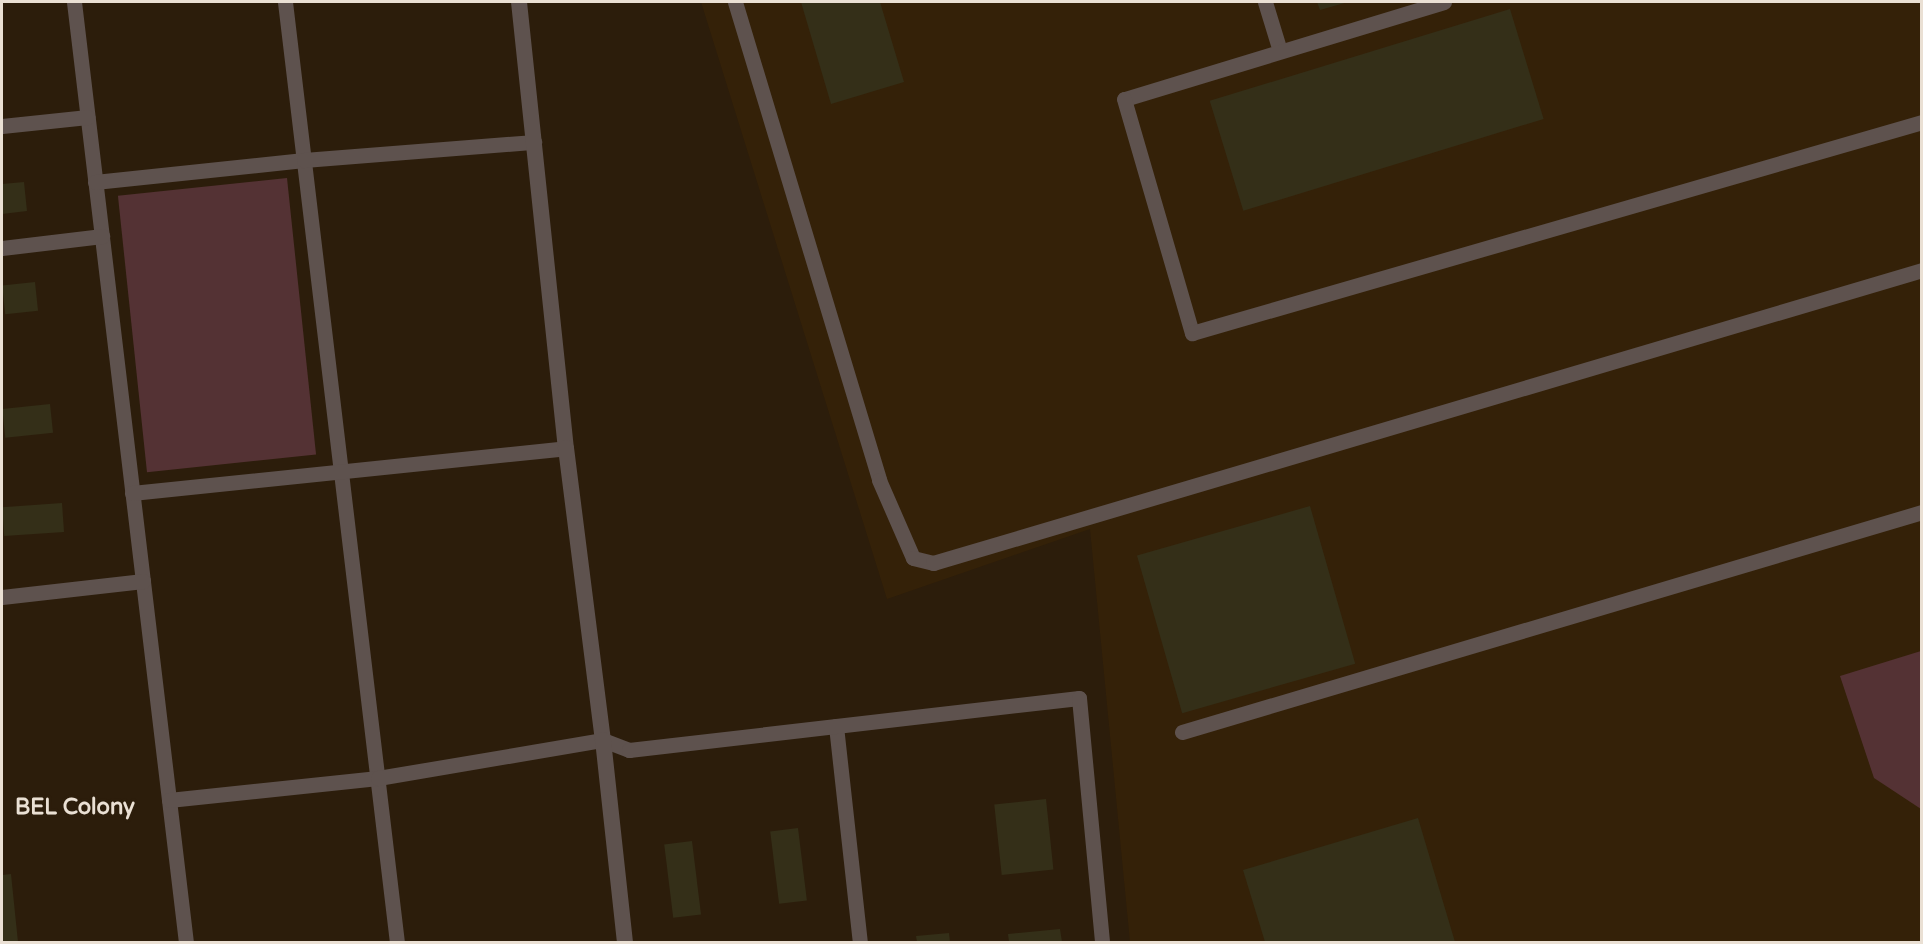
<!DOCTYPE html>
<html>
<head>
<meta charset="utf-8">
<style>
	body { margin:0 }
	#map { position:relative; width:1923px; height:944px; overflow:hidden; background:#2c1d0b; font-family:"Varela Round",sans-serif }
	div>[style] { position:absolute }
	.built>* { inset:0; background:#342108 }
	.green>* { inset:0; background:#543234; transform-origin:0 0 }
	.building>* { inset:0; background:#342f18; transform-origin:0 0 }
	.service>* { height:15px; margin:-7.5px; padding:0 7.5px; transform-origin:7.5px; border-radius:7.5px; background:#5e524e }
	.minor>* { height:16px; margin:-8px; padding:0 8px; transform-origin:8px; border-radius:8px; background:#5e524e }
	span { translate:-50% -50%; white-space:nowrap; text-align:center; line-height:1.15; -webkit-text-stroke:6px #2c1d0b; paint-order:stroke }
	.neighbourhood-label { font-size:22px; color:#eae0d4; font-weight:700 }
	.frame { position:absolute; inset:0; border:3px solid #eae0d4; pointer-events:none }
</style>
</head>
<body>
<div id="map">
	<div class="built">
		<i style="clip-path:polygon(701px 2px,1921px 2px,1921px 942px,1130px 942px,1090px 529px,887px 599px)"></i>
	</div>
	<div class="green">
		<i style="left:287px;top:178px;width:278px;height:170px;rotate:84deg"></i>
		<i style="clip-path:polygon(1921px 651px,1922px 651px,1921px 809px,1874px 778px,1840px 676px)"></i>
	</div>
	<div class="building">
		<i style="clip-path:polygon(801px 2px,880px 2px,904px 82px,831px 104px)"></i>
		<i style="clip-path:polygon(1317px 2px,1348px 2px,1320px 10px)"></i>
		<i style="left:1510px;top:9px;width:115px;height:314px;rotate:73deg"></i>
		<i style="clip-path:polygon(24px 182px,27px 211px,2px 214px,2px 184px)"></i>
		<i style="left:35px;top:282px;width:29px;height:33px;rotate:84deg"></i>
		<i style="left:50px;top:404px;width:29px;height:48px;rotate:84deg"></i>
		<i style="left:62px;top:503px;width:29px;height:60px;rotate:86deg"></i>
		<i style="left:1310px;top:506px;width:164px;height:180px;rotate:74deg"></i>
		<i style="left:1046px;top:799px;width:71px;height:52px;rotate:84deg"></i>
		<i style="clip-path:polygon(1418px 818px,1455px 942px,1265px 942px,1243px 870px)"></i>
		<i style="left:798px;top:828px;width:73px;height:28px;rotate:83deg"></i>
		<i style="left:692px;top:841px;width:74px;height:28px;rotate:83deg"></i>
		<i style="clip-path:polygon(11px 874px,18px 942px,2px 942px,2px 875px)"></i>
		<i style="clip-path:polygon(1060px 929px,1062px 942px,1009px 942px,1008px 934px)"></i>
		<i style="clip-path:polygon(949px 933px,950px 942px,917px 942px,916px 936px)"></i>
	</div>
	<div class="service">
		<i style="left:74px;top:2px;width:947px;rotate:83.21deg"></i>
		<i style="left:285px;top:2px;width:947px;rotate:83.21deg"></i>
		<i style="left:735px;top:2px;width:499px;rotate:73.2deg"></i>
		<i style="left:879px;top:480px;width:85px;rotate:66.4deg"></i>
		<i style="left:913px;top:558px;width:21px;rotate:14deg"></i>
		<i style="left:933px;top:563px;width:1031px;rotate:-16.5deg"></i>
		<i style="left:1265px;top:2px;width:51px;rotate:73deg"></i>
		<i style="left:1444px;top:2px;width:334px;rotate:163.1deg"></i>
		<i style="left:1124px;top:99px;width:244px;rotate:73.8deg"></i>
		<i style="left:1192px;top:333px;width:760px;rotate:-16.12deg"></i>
		<i style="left:2px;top:126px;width:86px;rotate:-6deg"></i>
		<i style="left:95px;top:182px;width:210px;rotate:-6deg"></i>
		<i style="left:304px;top:160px;width:231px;rotate:-4.5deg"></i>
		<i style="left:2px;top:248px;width:101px;rotate:-6.8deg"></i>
		<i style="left:132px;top:493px;width:436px;rotate:-5.9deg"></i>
		<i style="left:2px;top:597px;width:142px;rotate:-6.5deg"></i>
		<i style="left:836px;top:726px;width:217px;rotate:83.7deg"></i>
		<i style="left:1182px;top:732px;width:772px;rotate:-16.56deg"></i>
		<i style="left:169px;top:800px;width:210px;rotate:-6deg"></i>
		<i style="left:378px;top:778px;width:228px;rotate:-9.6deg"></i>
		<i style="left:603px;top:740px;width:28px;rotate:21deg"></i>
		<i style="left:629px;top:750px;width:453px;rotate:-6.6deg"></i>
		<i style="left:1079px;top:698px;width:245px;rotate:84.6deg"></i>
	</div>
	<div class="minor">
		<i style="left:519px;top:2px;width:448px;rotate:84deg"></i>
		<i style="left:566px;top:448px;width:294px;rotate:82.8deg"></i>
		<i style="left:603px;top:740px;width:203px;rotate:83.8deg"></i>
	</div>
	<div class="neighbourhood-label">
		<span style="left:75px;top:808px">BEL Colony</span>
	</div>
	<div class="frame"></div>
</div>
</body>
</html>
